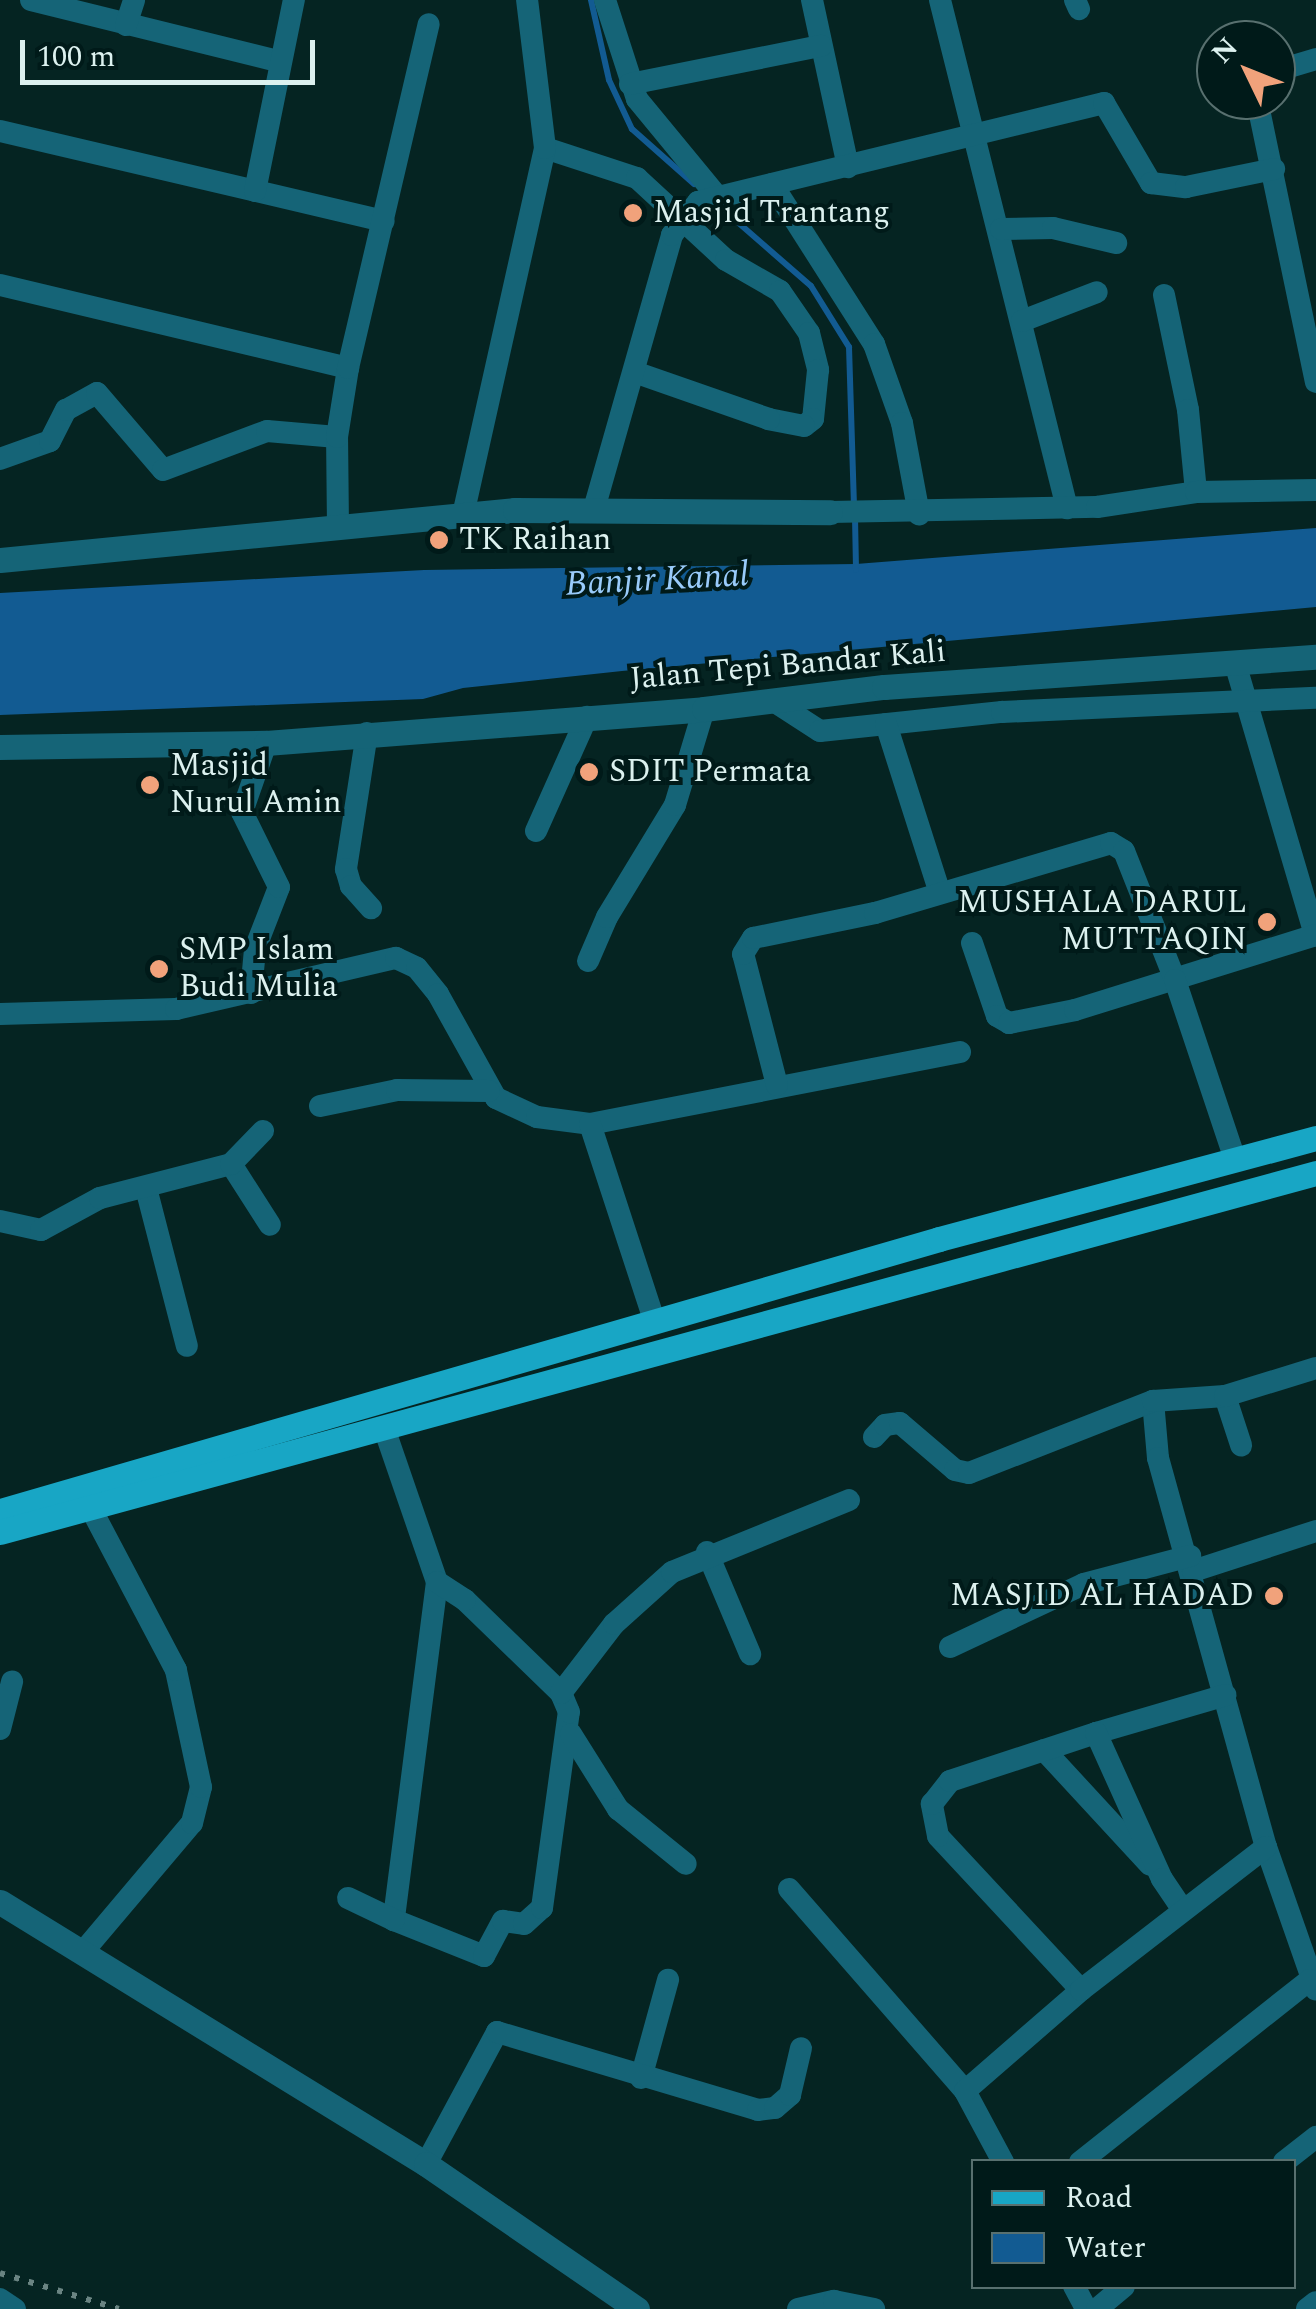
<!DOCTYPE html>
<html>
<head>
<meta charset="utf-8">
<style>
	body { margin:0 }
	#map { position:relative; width:1316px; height:2309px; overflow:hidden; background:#052422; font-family:Spectral,serif }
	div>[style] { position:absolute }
	.water>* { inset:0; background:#125b92 }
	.stream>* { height:6px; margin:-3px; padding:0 3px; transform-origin:3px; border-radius:3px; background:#125b92 }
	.minor>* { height:22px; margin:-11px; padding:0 11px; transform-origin:11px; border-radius:11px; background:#156477 }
	.tertiary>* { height:25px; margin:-12.5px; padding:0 12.5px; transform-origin:12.5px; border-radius:12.5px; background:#156477 }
	.primary>* { height:25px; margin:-12.5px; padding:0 12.5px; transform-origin:12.5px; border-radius:12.5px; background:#18a6c5 }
	.rail>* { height:6px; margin-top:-3px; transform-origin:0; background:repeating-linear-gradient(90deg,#6a8482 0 5px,transparent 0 15px) }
	.dots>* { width:28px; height:28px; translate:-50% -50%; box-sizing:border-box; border:5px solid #001a19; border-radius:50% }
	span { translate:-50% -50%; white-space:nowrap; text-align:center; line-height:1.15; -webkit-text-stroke:8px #001a19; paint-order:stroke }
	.poi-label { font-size:32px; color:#dcf1ef }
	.left { translate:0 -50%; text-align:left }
	.right { translate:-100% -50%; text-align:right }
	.street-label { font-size:32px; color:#dcf1ef }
	.water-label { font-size:35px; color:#99cbfa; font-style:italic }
	.legend { position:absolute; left:971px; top:2159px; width:325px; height:130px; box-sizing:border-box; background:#001a19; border:2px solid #58706f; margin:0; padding:12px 18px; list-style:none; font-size:30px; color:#dcf1ef }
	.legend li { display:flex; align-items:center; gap:20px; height:50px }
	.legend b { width:50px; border:2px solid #58706f }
	.north { position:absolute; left:1196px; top:20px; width:100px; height:100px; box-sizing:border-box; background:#001a19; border:2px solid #58706f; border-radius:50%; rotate:313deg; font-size:28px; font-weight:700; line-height:40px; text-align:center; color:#dcf1ef }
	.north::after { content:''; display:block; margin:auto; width:35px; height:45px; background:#f1a27b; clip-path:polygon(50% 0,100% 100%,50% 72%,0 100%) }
	.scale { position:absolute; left:20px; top:40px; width:295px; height:45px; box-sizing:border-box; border:5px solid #dcf1ef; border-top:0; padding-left:12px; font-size:30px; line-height:35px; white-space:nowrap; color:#dcf1ef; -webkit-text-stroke:8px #001a19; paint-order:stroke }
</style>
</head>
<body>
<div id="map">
	<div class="water">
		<i style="clip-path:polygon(1316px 528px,1316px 607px,622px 671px,463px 688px,423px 699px,0 715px,0 593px,424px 570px,856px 564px)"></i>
	</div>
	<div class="stream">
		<i style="left:591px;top:0;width:82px;rotate:77.3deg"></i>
		<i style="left:609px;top:80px;width:54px;rotate:64.9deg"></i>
		<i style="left:632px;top:129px;width:83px;rotate:41.6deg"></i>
		<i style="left:718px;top:205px;width:123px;rotate:41.1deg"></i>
		<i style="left:811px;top:286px;width:72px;rotate:58.1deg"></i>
		<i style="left:849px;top:347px;width:158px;rotate:88.2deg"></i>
		<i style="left:855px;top:517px;width:53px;rotate:88.9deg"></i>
	</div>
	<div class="minor">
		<i style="left:31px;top:0;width:254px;rotate:13.9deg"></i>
		<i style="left:605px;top:0;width:104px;rotate:72.1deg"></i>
		<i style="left:637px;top:99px;width:124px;rotate:50.5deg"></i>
		<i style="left:812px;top:0;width:171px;rotate:77.8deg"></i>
		<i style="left:940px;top:0;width:524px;rotate:75.96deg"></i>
		<i style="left:1075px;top:0;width:10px;rotate:66deg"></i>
		<i style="left:126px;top:25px;width:26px;rotate:-72deg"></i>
		<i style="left:1276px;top:71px;width:42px;rotate:-16.7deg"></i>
		<i style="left:630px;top:84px;width:195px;rotate:-11.3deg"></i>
		<i style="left:1257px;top:100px;width:288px;rotate:78.2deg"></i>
		<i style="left:0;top:131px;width:394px;rotate:13.2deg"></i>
		<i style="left:545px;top:148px;width:97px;rotate:18.1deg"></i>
		<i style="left:637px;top:178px;width:121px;rotate:42.7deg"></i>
		<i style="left:726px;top:260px;width:62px;rotate:29.9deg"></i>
		<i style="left:780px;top:291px;width:51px;rotate:55.4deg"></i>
		<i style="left:809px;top:333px;width:38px;rotate:76deg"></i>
		<i style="left:818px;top:370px;width:49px;rotate:95.8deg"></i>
		<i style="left:813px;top:419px;width:11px;rotate:142deg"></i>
		<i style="left:804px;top:426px;width:36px;rotate:-169deg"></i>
		<i style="left:769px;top:419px;width:143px;rotate:-160.8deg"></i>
		<i style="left:772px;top:184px;width:190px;rotate:57.5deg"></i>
		<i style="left:874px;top:344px;width:84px;rotate:70.5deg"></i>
		<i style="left:902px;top:423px;width:93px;rotate:79.4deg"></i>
		<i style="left:255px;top:191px;width:195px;rotate:-78.5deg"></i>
		<i style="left:1001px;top:229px;width:52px;rotate:-1.1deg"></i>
		<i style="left:1053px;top:228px;width:65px;rotate:13.4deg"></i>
		<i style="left:0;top:285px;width:358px;rotate:13.4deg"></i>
		<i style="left:1164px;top:295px;width:117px;rotate:78.2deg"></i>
		<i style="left:1188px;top:410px;width:82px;rotate:84.4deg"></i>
		<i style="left:1022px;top:321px;width:80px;rotate:-21.1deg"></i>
		<i style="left:0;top:459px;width:53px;rotate:-19.8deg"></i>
		<i style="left:50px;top:441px;width:35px;rotate:-63deg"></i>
		<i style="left:66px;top:410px;width:35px;rotate:-29deg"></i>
		<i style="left:97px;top:393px;width:101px;rotate:49.4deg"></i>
		<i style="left:163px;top:470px;width:111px;rotate:-20.6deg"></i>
		<i style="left:267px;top:431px;width:70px;rotate:4.9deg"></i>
		<i style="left:594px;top:509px;width:285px;rotate:-74.1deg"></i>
		<i style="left:672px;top:235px;width:42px;rotate:-51.8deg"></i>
		<i style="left:698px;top:202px;width:418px;rotate:-13.7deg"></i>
		<i style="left:1104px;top:103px;width:93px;rotate:59.6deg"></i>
		<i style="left:1151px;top:183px;width:35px;rotate:7deg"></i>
		<i style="left:1186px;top:187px;width:90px;rotate:-11.6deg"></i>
		<i style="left:830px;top:512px;width:267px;rotate:-1.1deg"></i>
		<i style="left:1097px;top:507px;width:100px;rotate:-8.6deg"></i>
		<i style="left:1196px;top:492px;width:120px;rotate:-1deg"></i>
		<i style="left:463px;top:515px;width:376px;rotate:-77.4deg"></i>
		<i style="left:545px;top:148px;width:149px;rotate:-96.9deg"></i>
		<i style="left:338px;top:528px;width:91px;rotate:-90.6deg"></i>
		<i style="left:337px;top:437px;width:70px;rotate:-80.9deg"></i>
		<i style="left:348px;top:368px;width:353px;rotate:-76.8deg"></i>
		<i style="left:1235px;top:663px;width:284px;rotate:73.6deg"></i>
		<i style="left:772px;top:700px;width:57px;rotate:32.9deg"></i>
		<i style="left:820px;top:731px;width:183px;rotate:-6deg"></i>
		<i style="left:1002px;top:712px;width:314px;rotate:-2.6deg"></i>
		<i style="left:886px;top:724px;width:177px;rotate:72.3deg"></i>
		<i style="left:367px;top:733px;width:138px;rotate:98.8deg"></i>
		<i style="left:346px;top:869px;width:18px;rotate:74deg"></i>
		<i style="left:351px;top:886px;width:30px;rotate:48deg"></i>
		<i style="left:536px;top:831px;width:125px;rotate:-65.9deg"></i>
		<i style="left:972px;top:943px;width:77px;rotate:71.1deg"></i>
		<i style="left:997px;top:1016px;width:14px;rotate:30deg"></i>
		<i style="left:1009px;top:1023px;width:67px;rotate:-11.1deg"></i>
		<i style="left:1075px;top:1010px;width:252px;rotate:-17.3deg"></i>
		<i style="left:588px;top:961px;width:48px;rotate:-66.6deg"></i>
		<i style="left:607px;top:917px;width:131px;rotate:-58.7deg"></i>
		<i style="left:675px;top:805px;width:100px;rotate:-73.2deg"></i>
		<i style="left:251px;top:993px;width:44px;rotate:-84.8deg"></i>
		<i style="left:255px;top:949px;width:66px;rotate:-68.8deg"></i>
		<i style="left:279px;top:887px;width:84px;rotate:-116.3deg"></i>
		<i style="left:242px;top:812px;width:73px;rotate:-70.8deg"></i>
		<i style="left:0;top:1014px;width:176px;rotate:-1.6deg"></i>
		<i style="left:176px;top:1009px;width:226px;rotate:-13.1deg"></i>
		<i style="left:396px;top:958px;width:23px;rotate:25deg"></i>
		<i style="left:417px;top:968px;width:33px;rotate:51deg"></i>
		<i style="left:438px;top:994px;width:119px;rotate:60.9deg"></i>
		<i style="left:496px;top:1098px;width:45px;rotate:24.9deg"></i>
		<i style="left:537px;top:1117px;width:53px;rotate:7.5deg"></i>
		<i style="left:590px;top:1124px;width:377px;rotate:-11deg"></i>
		<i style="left:777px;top:1085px;width:135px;rotate:-104.5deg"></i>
		<i style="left:743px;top:954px;width:19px;rotate:-58deg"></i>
		<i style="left:753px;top:938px;width:125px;rotate:-11.6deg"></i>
		<i style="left:875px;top:913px;width:246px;rotate:-16.5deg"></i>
		<i style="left:1111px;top:843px;width:15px;rotate:32deg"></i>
		<i style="left:1124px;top:851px;width:139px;rotate:68.4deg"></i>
		<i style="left:1175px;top:980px;width:189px;rotate:71.5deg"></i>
		<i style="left:320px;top:1106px;width:79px;rotate:-11.7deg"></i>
		<i style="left:397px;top:1090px;width:92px;rotate:0.6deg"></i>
		<i style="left:590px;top:1124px;width:209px;rotate:71.9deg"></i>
		<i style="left:231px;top:1164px;width:72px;rotate:57.4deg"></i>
		<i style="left:146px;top:1188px;width:163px;rotate:75.5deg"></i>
		<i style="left:0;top:1221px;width:42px;rotate:12.4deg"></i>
		<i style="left:41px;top:1230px;width:67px;rotate:-28.5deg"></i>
		<i style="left:100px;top:1198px;width:135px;rotate:-14.5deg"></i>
		<i style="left:231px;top:1164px;width:46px;rotate:-45.9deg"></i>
		<i style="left:1225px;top:1396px;width:52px;rotate:71.9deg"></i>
		<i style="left:1153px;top:1401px;width:57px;rotate:85deg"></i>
		<i style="left:1158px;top:1458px;width:404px;rotate:74.5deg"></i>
		<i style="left:1266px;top:1847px;width:151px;rotate:70.7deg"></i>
		<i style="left:384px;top:1428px;width:163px;rotate:71deg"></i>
		<i style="left:437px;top:1582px;width:341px;rotate:97.3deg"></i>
		<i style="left:394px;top:1920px;width:97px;rotate:21.8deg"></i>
		<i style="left:484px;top:1956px;width:40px;rotate:-62deg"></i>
		<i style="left:503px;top:1921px;width:21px;rotate:8deg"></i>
		<i style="left:524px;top:1924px;width:24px;rotate:-42deg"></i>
		<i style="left:542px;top:1908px;width:198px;rotate:-82.2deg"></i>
		<i style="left:569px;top:1712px;width:21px;rotate:-113deg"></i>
		<i style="left:561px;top:1693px;width:134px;rotate:-135.9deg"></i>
		<i style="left:465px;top:1600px;width:33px;rotate:-147deg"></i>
		<i style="left:874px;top:1437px;width:16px;rotate:-47deg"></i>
		<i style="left:885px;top:1425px;width:15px;rotate:-8deg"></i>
		<i style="left:900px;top:1423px;width:72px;rotate:40.5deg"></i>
		<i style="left:955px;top:1470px;width:14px;rotate:12deg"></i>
		<i style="left:969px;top:1473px;width:198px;rotate:-21.4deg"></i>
		<i style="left:1153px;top:1401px;width:72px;rotate:-4deg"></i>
		<i style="left:1225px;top:1396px;width:95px;rotate:-17.1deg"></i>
		<i style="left:707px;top:1552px;width:111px;rotate:67.1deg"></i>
		<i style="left:1193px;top:1571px;width:129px;rotate:-18deg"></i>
		<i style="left:950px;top:1647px;width:148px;rotate:-25.2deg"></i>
		<i style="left:1084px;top:1584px;width:110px;rotate:-14.8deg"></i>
		<i style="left:561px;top:1693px;width:87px;rotate:-52.5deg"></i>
		<i style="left:614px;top:1624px;width:78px;rotate:-41.9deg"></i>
		<i style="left:672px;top:1572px;width:191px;rotate:-22.1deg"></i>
		<i style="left:0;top:1729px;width:49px;rotate:-75.7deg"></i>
		<i style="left:1096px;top:1733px;width:135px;rotate:-16.3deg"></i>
		<i style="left:571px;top:1734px;width:89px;rotate:57.9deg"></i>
		<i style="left:618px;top:1809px;width:87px;rotate:39deg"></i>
		<i style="left:1044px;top:1750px;width:156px;rotate:47.3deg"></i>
		<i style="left:789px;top:1889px;width:268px;rotate:48.9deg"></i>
		<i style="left:965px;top:2091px;width:81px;rotate:61.8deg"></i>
		<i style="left:348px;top:1898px;width:51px;rotate:25.6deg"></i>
		<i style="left:82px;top:1953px;width:170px;rotate:-49.8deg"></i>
		<i style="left:192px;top:1823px;width:37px;rotate:-76deg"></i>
		<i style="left:201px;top:1787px;width:120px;rotate:-102.1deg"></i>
		<i style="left:176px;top:1670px;width:184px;rotate:-117.8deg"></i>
		<i style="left:1081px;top:1990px;width:210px;rotate:-132.9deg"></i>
		<i style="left:938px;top:1836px;width:33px;rotate:-101deg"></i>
		<i style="left:932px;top:1804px;width:29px;rotate:-52deg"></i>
		<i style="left:950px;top:1781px;width:154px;rotate:-18.2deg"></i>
		<i style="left:1096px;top:1733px;width:160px;rotate:65.7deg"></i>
		<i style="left:1162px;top:1879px;width:36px;rotate:56deg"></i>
		<i style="left:641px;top:2078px;width:102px;rotate:-74.6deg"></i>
		<i style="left:965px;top:2091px;width:154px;rotate:-41deg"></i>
		<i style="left:1081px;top:1990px;width:234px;rotate:-37.7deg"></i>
		<i style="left:1080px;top:2162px;width:293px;rotate:-38.4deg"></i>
		<i style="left:1284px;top:2162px;width:41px;rotate:-38deg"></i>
		<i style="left:426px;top:2164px;width:150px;rotate:-61.7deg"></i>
		<i style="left:497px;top:2032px;width:272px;rotate:16.6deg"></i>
		<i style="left:758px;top:2110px;width:17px;rotate:-7deg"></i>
		<i style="left:775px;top:2108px;width:20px;rotate:-41deg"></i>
		<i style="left:790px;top:2095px;width:48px;rotate:-76.8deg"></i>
		<i style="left:1074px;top:2286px;width:26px;rotate:62deg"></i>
		<i style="left:0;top:2299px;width:18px;rotate:34deg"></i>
		<i style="left:798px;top:2309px;width:37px;rotate:-13deg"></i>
		<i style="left:834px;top:2301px;width:41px;rotate:11.3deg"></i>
		<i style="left:1097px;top:2309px;width:35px;rotate:-40deg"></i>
		<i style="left:1307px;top:2309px;width:11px;rotate:-38deg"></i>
	</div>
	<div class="tertiary">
		<i style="left:0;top:560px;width:517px;rotate:-5.55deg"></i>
		<i style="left:515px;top:510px;width:315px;rotate:0.4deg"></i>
		<i style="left:0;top:747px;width:266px;rotate:-0.9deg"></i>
		<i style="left:266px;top:743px;width:439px;rotate:-4.4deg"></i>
		<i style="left:704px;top:709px;width:181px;rotate:-7deg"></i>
		<i style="left:884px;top:687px;width:433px;rotate:-4deg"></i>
		<i style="left:0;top:1902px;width:500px;rotate:31.59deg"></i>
		<i style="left:426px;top:2164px;width:256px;rotate:34.5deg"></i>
	</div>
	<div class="primary">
		<i style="left:0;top:1511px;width:978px;rotate:-16.15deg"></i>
		<i style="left:939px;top:1239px;width:390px;rotate:-15deg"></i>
		<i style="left:0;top:1532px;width:1364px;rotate:-15.26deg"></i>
	</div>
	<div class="rail">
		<i style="left:0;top:2273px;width:124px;rotate:16.8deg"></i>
	</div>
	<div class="dots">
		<i style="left:633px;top:213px;background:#f1a27b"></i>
		<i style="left:439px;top:540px;background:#f1a27b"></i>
		<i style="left:589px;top:772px;background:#f1a27b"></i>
		<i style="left:150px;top:785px;background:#f1a27b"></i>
		<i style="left:1267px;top:922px;background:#f1a27b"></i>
		<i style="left:159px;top:969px;background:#f1a27b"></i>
		<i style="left:1274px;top:1596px;background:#f1a27b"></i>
	</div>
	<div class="poi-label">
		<span class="left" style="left:653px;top:213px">Masjid Trantang</span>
		<span class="left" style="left:459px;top:540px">TK Raihan</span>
		<span class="left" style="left:170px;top:785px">Masjid<br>Nurul Amin</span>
		<span class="left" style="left:609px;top:772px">SDIT Permata</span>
		<span class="right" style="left:1247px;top:922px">MUSHALA DARUL<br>MUTTAQIN</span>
		<span class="left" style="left:179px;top:969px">SMP Islam<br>Budi Mulia</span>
		<span class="right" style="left:1254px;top:1596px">MASJID AL HADAD</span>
	</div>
	<div class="street-label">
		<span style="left:788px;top:666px;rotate:-5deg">Jalan Tepi Bandar Kali</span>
	</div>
	<div class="water-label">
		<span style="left:657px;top:580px;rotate:-3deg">Banjir Kanal</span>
	</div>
	<ul class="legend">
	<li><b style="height:12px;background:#18a6c5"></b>Road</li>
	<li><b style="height:28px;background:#125b92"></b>Water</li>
	</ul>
	<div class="north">N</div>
	<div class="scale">100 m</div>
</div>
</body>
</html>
